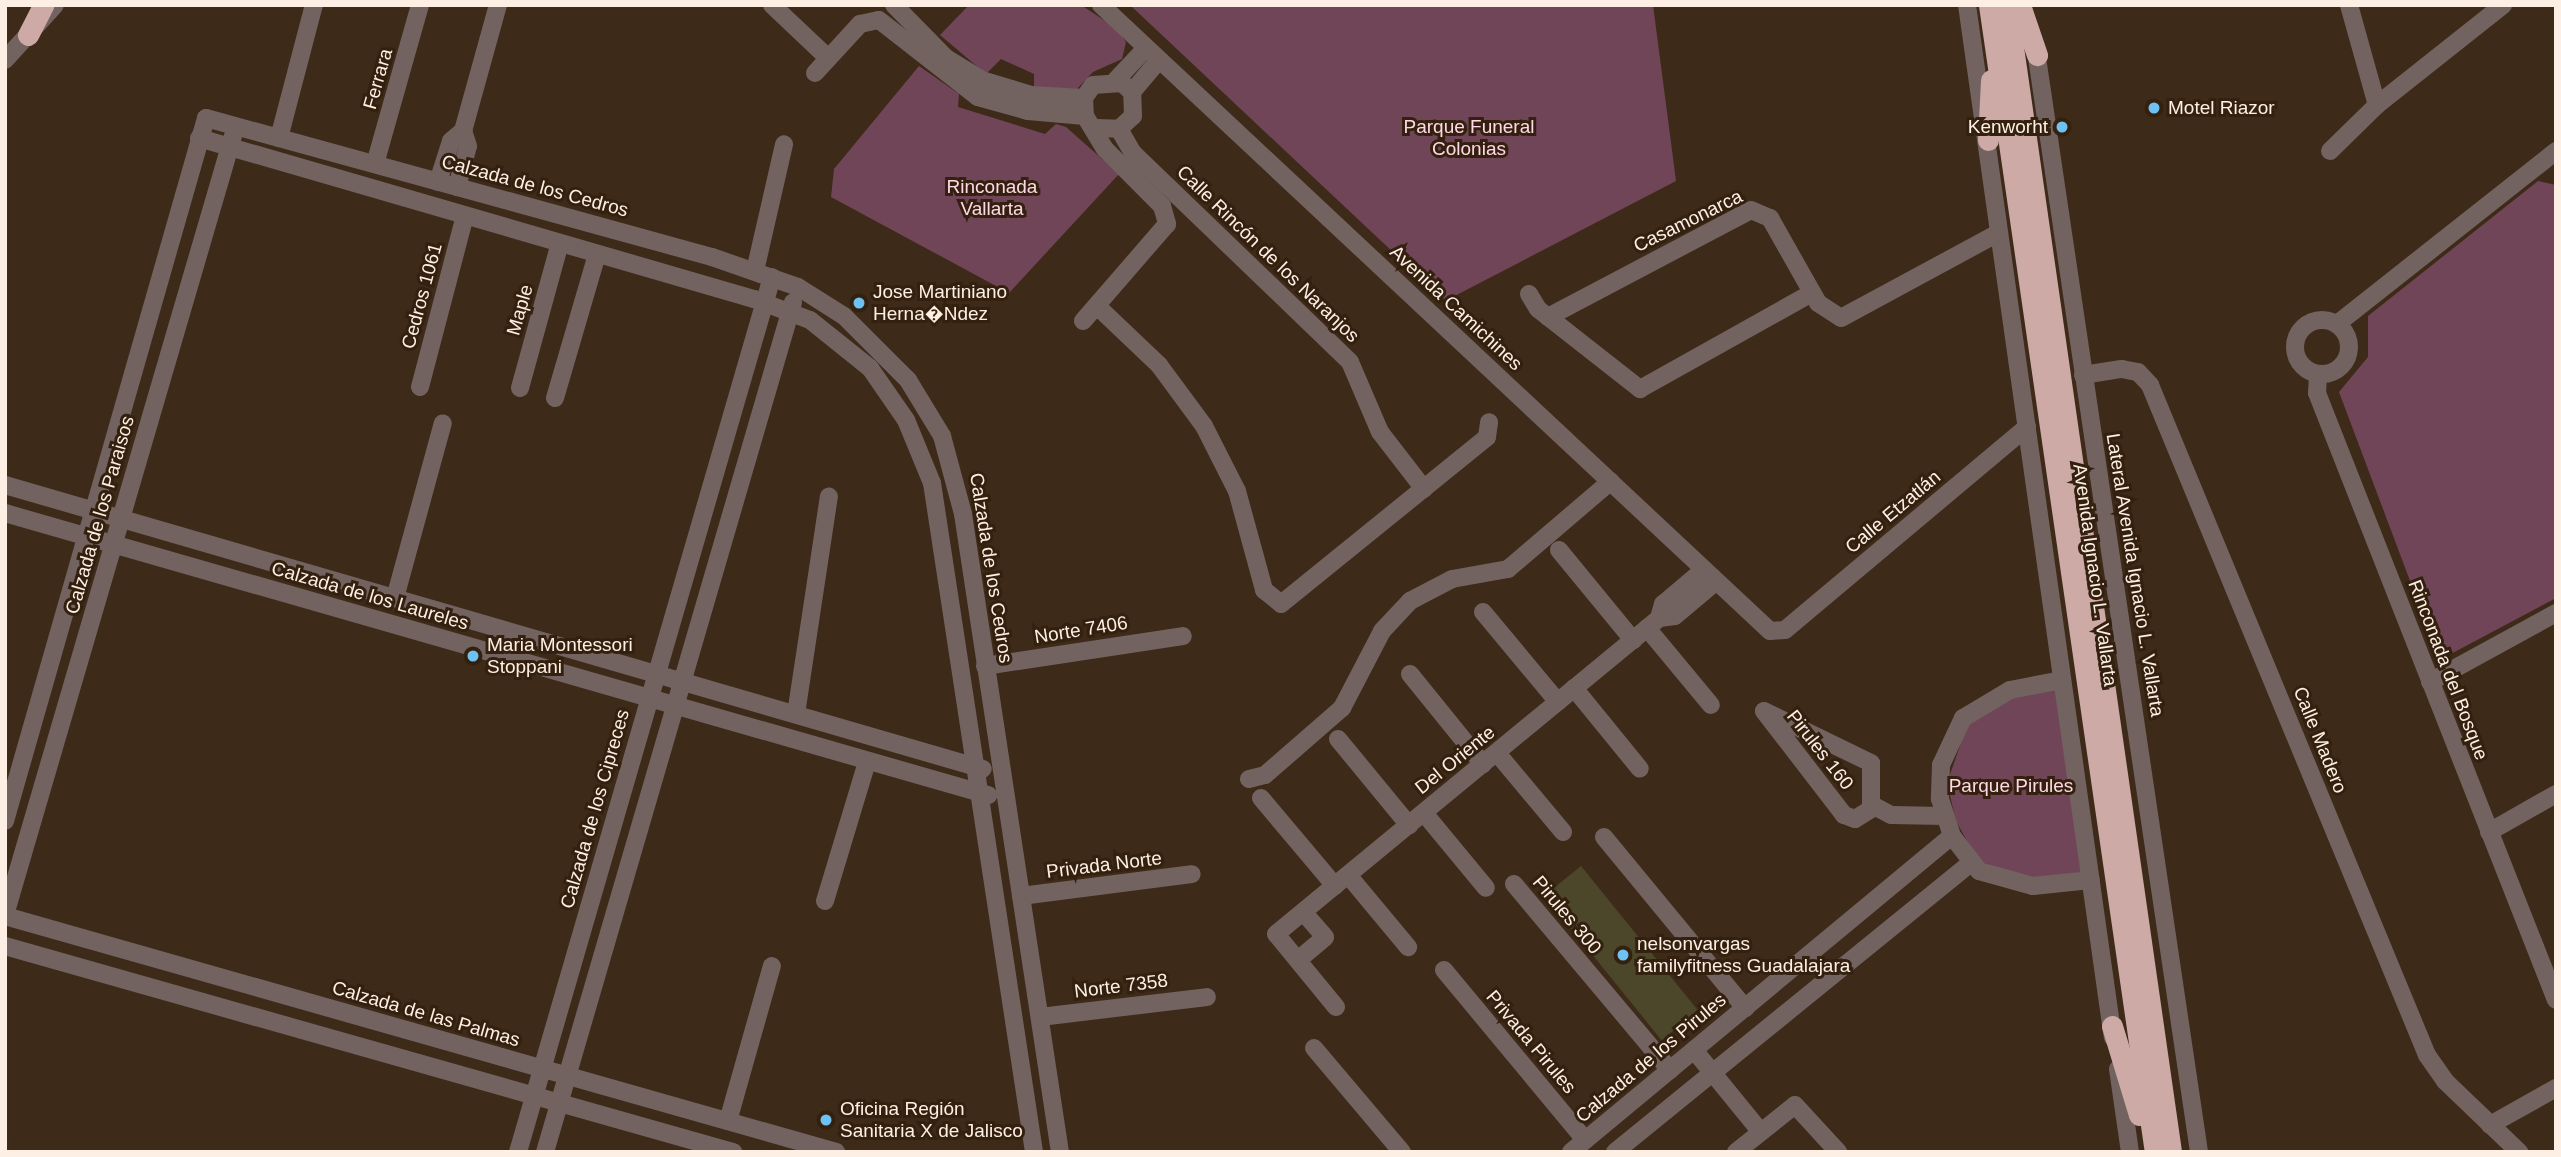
<!DOCTYPE html>
<html>
<head>
<meta charset="utf-8">
<style>
	body { margin:0 }
	#map { position:relative; width:2561px; height:1157px; overflow:hidden; background:#3e2a18; font-family:Helvetica,sans-serif }
	div>[style] { position:absolute }
	.green>* { inset:0; background:#714558 }
	.building>* { inset:0; background:#4c462b; transform-origin:0 0 }
	.minor>* { height:18px; margin:-9px; padding:0 9px; transform-origin:9px; border-radius:9px; background:#726361 }
	.minor>.ring { margin:-9px; padding:0; box-sizing:content-box; background:none; border:18px solid #726361; border-radius:50% }
	.highway>* { height:21px; margin:-10.5px; padding:0 10.5px; transform-origin:10.5px; border-radius:10.5px; background:#cdaaa5 }
	.dots>* { width:19px; height:19px; translate:-50% -50%; box-sizing:border-box; border:4px solid #33200e; border-radius:50% }
	span { translate:-50% -50%; white-space:nowrap; text-align:center; line-height:1.15; -webkit-text-stroke:6px #33200e; paint-order:stroke }
	.street-label { font-size:19px; color:#fdefe4 }
	.poi-label { font-size:19px; color:#fdefe4 }
	.left { translate:0 -50%; text-align:left }
	.right { translate:-100% -50%; text-align:right }
	.park-label { font-size:19px; color:#ffd7e6 }
	.frame { position:absolute; inset:0; border:7px solid #fdefe4; pointer-events:none }
</style>
</head>
<body>
<div id="map">
	<div class="green">
		<i style="clip-path:polygon(969px 5px,1081px 5px,1116px 28px,1126px 42px,1122px 59px,1093px 72px,1077px 89px,1034px 88px,1034px 74px,1001px 59px,986px 74px,940px 35px)"></i>
		<i style="clip-path:polygon(1130px 5px,1653px 5px,1676px 181px,1445px 301px)"></i>
		<i style="clip-path:polygon(919px 66px,959px 94px,958px 107px,1045px 134px,1056px 124px,1066px 127px,1119px 174px,1009px 293px,831px 197px,834px 169px)"></i>
		<i style="clip-path:polygon(2538px 181px,2556px 185px,2556px 598px,2447px 656px,2436px 650px,2339px 392px,2368px 357px,2368px 316px)"></i>
		<i style="clip-path:polygon(2058px 685px,2083px 872px,2031px 878px,1978px 861px,1956px 821px,1947px 783px,1968px 723px,1989px 705px)"></i>
	</div>
	<div class="building">
		<i style="left:1581px;top:866px;width:186px;height:47px;rotate:51deg"></i>
	</div>
	<div class="minor">
		<i style="left:772px;top:5px;width:77px;rotate:43.4deg"></i>
		<i style="left:894px;top:5px;width:74px;rotate:45.5deg"></i>
		<i style="left:946px;top:58px;width:42px;rotate:31.4deg"></i>
		<i style="left:982px;top:80px;width:51px;rotate:17deg"></i>
		<i style="left:1031px;top:95px;width:53px;rotate:3.2deg"></i>
		<i style="left:1101px;top:5px;width:916px;rotate:43.1deg"></i>
		<i style="left:1770px;top:631px;width:15px;rotate:-4deg"></i>
		<i style="left:1785px;top:630px;width:316px;rotate:-40deg"></i>
		<i style="left:1967px;top:5px;width:1043px;rotate:81.96deg"></i>
		<i style="left:2349px;top:5px;width:104px;rotate:74.4deg"></i>
		<i style="left:2035px;top:44px;width:1120px;rotate:81.58deg"></i>
		<i style="left:5px;top:60px;width:74px;rotate:-47.7deg"></i>
		<i style="left:815px;top:73px;width:67px;rotate:-47.4deg"></i>
		<i style="left:860px;top:24px;width:19px;rotate:-12deg"></i>
		<i style="left:879px;top:20px;width:125px;rotate:37.9deg"></i>
		<i style="left:978px;top:97px;width:52px;rotate:15.6deg"></i>
		<i style="left:1028px;top:111px;width:57px;rotate:5deg"></i>
		<i style="left:1116px;top:80px;width:44px;rotate:-46.8deg"></i>
		<i style="left:1132px;top:92px;width:42px;rotate:-49.8deg"></i>
		<i style="left:1096px;top:128px;width:23px;rotate:2deg"></i>
		<i style="left:1119px;top:129px;width:19px;rotate:-43deg"></i>
		<i style="left:1133px;top:116px;width:24px;rotate:-92deg"></i>
		<i style="left:1132px;top:92px;width:13px;rotate:-138deg"></i>
		<i style="left:1122px;top:83px;width:29px;rotate:176deg"></i>
		<i style="left:1093px;top:85px;width:16px;rotate:125deg"></i>
		<i style="left:1084px;top:98px;width:18px;rotate:87deg"></i>
		<i style="left:1085px;top:116px;width:39px;rotate:59deg"></i>
		<i style="left:1105px;top:149px;width:81px;rotate:45deg"></i>
		<i style="left:1162px;top:206px;width:19px;rotate:74deg"></i>
		<i style="left:1119px;top:129px;width:28px;rotate:60deg"></i>
		<i style="left:1133px;top:153px;width:301px;rotate:43.9deg"></i>
		<i style="left:1350px;top:362px;width:76px;rotate:66.8deg"></i>
		<i style="left:1380px;top:432px;width:72px;rotate:52.3deg"></i>
		<i style="left:199px;top:138px;width:578px;rotate:16.18deg"></i>
		<i style="left:754px;top:299px;width:60px;rotate:20.6deg"></i>
		<i style="left:810px;top:320px;width:77px;rotate:38.7deg"></i>
		<i style="left:870px;top:368px;width:63px;rotate:55.3deg"></i>
		<i style="left:906px;top:420px;width:68px;rotate:67.6deg"></i>
		<i style="left:932px;top:483px;width:677px;rotate:81.33deg"></i>
		<i style="left:279px;top:138px;width:138px;rotate:-75.3deg"></i>
		<i style="left:2330px;top:151px;width:66px;rotate:-44.4deg"></i>
		<i style="left:2377px;top:105px;width:161px;rotate:-38.4deg"></i>
		<i style="left:375px;top:164px;width:165px;rotate:-74.2deg"></i>
		<i style="left:438px;top:182px;width:43px;rotate:-72.4deg"></i>
		<i style="left:451px;top:141px;width:16px;rotate:-40deg"></i>
		<i style="left:457px;top:187px;width:42px;rotate:-75deg"></i>
		<i style="left:468px;top:146px;width:16px;rotate:-108deg"></i>
		<i style="left:463px;top:131px;width:131px;rotate:-74.5deg"></i>
		<i style="left:755px;top:271px;width:130px;rotate:-77.1deg"></i>
		<i style="left:1529px;top:294px;width:17px;rotate:59deg"></i>
		<i style="left:1538px;top:309px;width:130px;rotate:38.1deg"></i>
		<i style="left:1640px;top:389px;width:197px;rotate:-29.2deg"></i>
		<i style="left:1097px;top:306px;width:86px;rotate:43.6deg"></i>
		<i style="left:1159px;top:365px;width:76px;rotate:53.6deg"></i>
		<i style="left:1204px;top:426px;width:73px;rotate:63.1deg"></i>
		<i style="left:1237px;top:491px;width:103px;rotate:74.7deg"></i>
		<i style="left:1264px;top:590px;width:22px;rotate:39deg"></i>
		<i style="left:1281px;top:604px;width:265px;rotate:-39deg"></i>
		<i style="left:1487px;top:437px;width:15px;rotate:-82deg"></i>
		<i style="left:1548px;top:317px;width:229px;rotate:-27.8deg"></i>
		<i style="left:1751px;top:210px;width:21px;rotate:23deg"></i>
		<i style="left:1770px;top:218px;width:98px;rotate:60.5deg"></i>
		<i style="left:1818px;top:303px;width:27px;rotate:33deg"></i>
		<i style="left:1841px;top:318px;width:179px;rotate:-28.4deg"></i>
		<i class="ring" style="left:2295px;top:320px;width:36px;height:36px"></i>
		<i style="left:1083px;top:321px;width:128px;rotate:-49.1deg"></i>
		<i style="left:2337px;top:324px;width:279px;rotate:-38.3deg"></i>
		<i style="left:2083px;top:375px;width:39px;rotate:-9deg"></i>
		<i style="left:2122px;top:369px;width:16px;rotate:11deg"></i>
		<i style="left:2138px;top:372px;width:18px;rotate:47deg"></i>
		<i style="left:2150px;top:385px;width:725px;rotate:67.54deg"></i>
		<i style="left:2427px;top:1055px;width:32px;rotate:55deg"></i>
		<i style="left:2445px;top:1081px;width:103px;rotate:43.8deg"></i>
		<i style="left:2318px;top:375px;width:18px;rotate:93deg"></i>
		<i style="left:2317px;top:393px;width:652px;rotate:68.51deg"></i>
		<i style="left:420px;top:387px;width:177px;rotate:-75.3deg"></i>
		<i style="left:520px;top:388px;width:150px;rotate:-74.6deg"></i>
		<i style="left:555px;top:398px;width:150px;rotate:-73.7deg"></i>
		<i style="left:5px;top:485px;width:1018px;rotate:16.19deg"></i>
		<i style="left:5px;top:513px;width:1023px;rotate:16.01deg"></i>
		<i style="left:1559px;top:550px;width:117px;rotate:50.6deg"></i>
		<i style="left:395px;top:598px;width:181px;rotate:-74.7deg"></i>
		<i style="left:1483px;top:612px;width:117px;rotate:50.2deg"></i>
		<i style="left:1659px;top:618px;width:16px;rotate:-7deg"></i>
		<i style="left:1675px;top:616px;width:51px;rotate:-40.2deg"></i>
		<i style="left:1659px;top:618px;width:15px;rotate:-74deg"></i>
		<i style="left:1663px;top:604px;width:51px;rotate:-40.2deg"></i>
		<i style="left:1647px;top:628px;width:100px;rotate:50.3deg"></i>
		<i style="left:985px;top:666px;width:200px;rotate:-8.6deg"></i>
		<i style="left:1410px;top:674px;width:116px;rotate:51deg"></i>
		<i style="left:2062px;top:680px;width:53px;rotate:169.1deg"></i>
		<i style="left:2010px;top:690px;width:55px;rotate:149.2deg"></i>
		<i style="left:1963px;top:718px;width:52px;rotate:115.1deg"></i>
		<i style="left:1941px;top:765px;width:34px;rotate:92deg"></i>
		<i style="left:1940px;top:799px;width:39px;rotate:72deg"></i>
		<i style="left:1952px;top:836px;width:44px;rotate:52.4deg"></i>
		<i style="left:1979px;top:871px;width:56px;rotate:15.5deg"></i>
		<i style="left:2033px;top:886px;width:58px;rotate:-5.9deg"></i>
		<i style="left:2430px;top:682px;width:144px;rotate:-28.7deg"></i>
		<i style="left:1574px;top:688px;width:104px;rotate:50.8deg"></i>
		<i style="left:1764px;top:711px;width:119px;rotate:25.9deg"></i>
		<i style="left:1871px;top:763px;width:46px;rotate:90deg"></i>
		<i style="left:1871px;top:809px;width:19px;rotate:148deg"></i>
		<i style="left:1855px;top:819px;width:12px;rotate:-160deg"></i>
		<i style="left:1844px;top:815px;width:131px;rotate:-127.6deg"></i>
		<i style="left:796px;top:714px;width:220px;rotate:-81.4deg"></i>
		<i style="left:1338px;top:739px;width:112px;rotate:50.5deg"></i>
		<i style="left:1497px;top:753px;width:103px;rotate:50.1deg"></i>
		<i style="left:1249px;top:779px;width:16px;rotate:-14deg"></i>
		<i style="left:1265px;top:775px;width:102px;rotate:-41deg"></i>
		<i style="left:1342px;top:708px;width:87px;rotate:-62.5deg"></i>
		<i style="left:1382px;top:631px;width:41px;rotate:-47deg"></i>
		<i style="left:1410px;top:601px;width:47px;rotate:-27.6deg"></i>
		<i style="left:1452px;top:579px;width:57px;rotate:-10.1deg"></i>
		<i style="left:1508px;top:569px;width:135px;rotate:-40.5deg"></i>
		<i style="left:1261px;top:798px;width:115px;rotate:49.9deg"></i>
		<i style="left:1874px;top:806px;width:19px;rotate:28deg"></i>
		<i style="left:1891px;top:815px;width:54px;rotate:1.1deg"></i>
		<i style="left:1424px;top:813px;width:97px;rotate:50.4deg"></i>
		<i style="left:5px;top:821px;width:731px;rotate:-74.04deg"></i>
		<i style="left:206px;top:118px;width:525px;rotate:15.36deg"></i>
		<i style="left:712px;top:257px;width:91px;rotate:19.2deg"></i>
		<i style="left:798px;top:287px;width:54px;rotate:32.2deg"></i>
		<i style="left:844px;top:316px;width:91px;rotate:45deg"></i>
		<i style="left:908px;top:380px;width:66px;rotate:58.7deg"></i>
		<i style="left:942px;top:436px;width:81px;rotate:74.9deg"></i>
		<i style="left:963px;top:514px;width:645px;rotate:81.36deg"></i>
		<i style="left:2489px;top:832px;width:77px;rotate:-29.6deg"></i>
		<i style="left:1604px;top:837px;width:222px;rotate:50.5deg"></i>
		<i style="left:1348px;top:875px;width:94px;rotate:50.2deg"></i>
		<i style="left:1514px;top:884px;width:243px;rotate:50deg"></i>
		<i style="left:1021px;top:896px;width:172px;rotate:-7.3deg"></i>
		<i style="left:825px;top:901px;width:145px;rotate:-73.2deg"></i>
		<i style="left:5px;top:915px;width:812px;rotate:-73.69deg"></i>
		<i style="left:5px;top:916px;width:864px;rotate:15.85deg"></i>
		<i style="left:5px;top:946px;width:757px;rotate:15.8deg"></i>
		<i style="left:1298px;top:960px;width:35px;rotate:-40deg"></i>
		<i style="left:1325px;top:937px;width:33px;rotate:-131deg"></i>
		<i style="left:1444px;top:970px;width:221px;rotate:50.3deg"></i>
		<i style="left:1336px;top:1007px;width:94px;rotate:-129.4deg"></i>
		<i style="left:1276px;top:934px;width:497px;rotate:-39.5deg"></i>
		<i style="left:1040px;top:1017px;width:168px;rotate:-6.8deg"></i>
		<i style="left:1314px;top:1048px;width:136px;rotate:49.8deg"></i>
		<i style="left:1694px;top:1050px;width:104px;rotate:50.8deg"></i>
		<i style="left:2118px;top:1069px;width:84px;rotate:81.8deg"></i>
		<i style="left:728px;top:1121px;width:161px;rotate:-74.2deg"></i>
		<i style="left:2490px;top:1125px;width:76px;rotate:-29.3deg"></i>
		<i style="left:518px;top:1152px;width:911px;rotate:-73.81deg"></i>
		<i style="left:545px;top:1152px;width:885px;rotate:-73.73deg"></i>
		<i style="left:1571px;top:1152px;width:495px;rotate:-39.7deg"></i>
		<i style="left:1615px;top:1152px;width:458px;rotate:-39.1deg"></i>
		<i style="left:1736px;top:1152px;width:75px;rotate:-38.5deg"></i>
		<i style="left:1795px;top:1105px;width:64px;rotate:47.5deg"></i>
	</div>
	<div class="highway">
		<i style="left:1989px;top:5px;width:1159px;rotate:81.77deg"></i>
		<i style="left:2007px;top:5px;width:1159px;rotate:81.86deg"></i>
		<i style="left:2020px;top:5px;width:53px;rotate:71.2deg"></i>
		<i style="left:28px;top:35px;width:34px;rotate:-63deg"></i>
		<i style="left:1988px;top:140px;width:60px;rotate:-87.1deg"></i>
		<i style="left:2112px;top:1026px;width:93px;rotate:73.1deg"></i>
	</div>
	<div class="dots">
		<i style="left:2154px;top:108px;background:#6ec2f3"></i>
		<i style="left:2062px;top:127px;background:#6ec2f3"></i>
		<i style="left:859px;top:303px;background:#6ec2f3"></i>
		<i style="left:473px;top:656px;background:#6ec2f3"></i>
		<i style="left:1623px;top:955px;background:#6ec2f3"></i>
		<i style="left:826px;top:1120px;background:#6ec2f3"></i>
	</div>
	<div class="street-label">
		<span style="left:378px;top:79px;rotate:-74deg">Ferrara</span>
		<span style="left:535px;top:186px;rotate:15deg">Calzada de los Cedros</span>
		<span style="left:1688px;top:221px;rotate:-26deg">Casamonarca</span>
		<span style="left:1268px;top:254px;rotate:44deg">Calle Rincón de los Naranjos</span>
		<span style="left:422px;top:296px;rotate:-75deg">Cedros 1061</span>
		<span style="left:1456px;top:308px;rotate:43deg">Avenida Camichines</span>
		<span style="left:520px;top:310px;rotate:-74deg">Maple</span>
		<span style="left:1893px;top:512px;rotate:-40deg">Calle Etzatlán</span>
		<span style="left:100px;top:515px;rotate:-74deg">Calzada de los Paraisos</span>
		<span style="left:991px;top:568px;rotate:81deg">Calzada de los Cedros</span>
		<span style="left:2095px;top:575px;rotate:82deg">Avenida Ignacio L. Vallarta</span>
		<span style="left:2135px;top:575px;rotate:81deg">Lateral Avenida Ignacio L. Vallarta</span>
		<span style="left:370px;top:596px;rotate:16deg">Calzada de los Laureles</span>
		<span style="left:1081px;top:630px;rotate:-9deg">Norte 7406</span>
		<span style="left:2448px;top:670px;rotate:69deg">Rinconada del Bosque</span>
		<span style="left:2320px;top:740px;rotate:68deg">Calle Madero</span>
		<span style="left:1820px;top:750px;rotate:52deg">Pirules 160</span>
		<span style="left:1455px;top:760px;rotate:-39deg">Del Oriente</span>
		<span style="left:595px;top:809px;rotate:-74deg">Calzada de los Cipreces</span>
		<span style="left:1104px;top:865px;rotate:-7deg">Privada Norte</span>
		<span style="left:1567px;top:915px;rotate:50deg">Pirules 300</span>
		<span style="left:1121px;top:986px;rotate:-7deg">Norte 7358</span>
		<span style="left:426px;top:1014px;rotate:16deg">Calzada de las Palmas</span>
		<span style="left:1531px;top:1042px;rotate:50deg">Privada Pirules</span>
		<span style="left:1651px;top:1058px;rotate:-40deg">Calzada de los Pirules</span>
	</div>
	<div class="poi-label">
		<span class="left" style="left:2168px;top:108px">Motel Riazor</span>
		<span class="right" style="left:2048px;top:127px">Kenworht</span>
		<span class="left" style="left:873px;top:303px">Jose Martiniano<br>Herna�Ndez</span>
		<span class="left" style="left:487px;top:656px">Maria Montessori<br>Stoppani</span>
		<span class="left" style="left:1637px;top:955px">nelsonvargas<br>familyfitness Guadalajara</span>
		<span class="left" style="left:840px;top:1120px">Oficina Región<br>Sanitaria X de Jalisco</span>
	</div>
	<div class="park-label">
		<span style="left:1469px;top:138px">Parque Funeral<br>Colonias</span>
		<span style="left:992px;top:198px">Rinconada<br>Vallarta</span>
		<span style="left:2011px;top:786px">Parque Pirules</span>
	</div>
	<div class="frame"></div>
</div>
</body>
</html>
